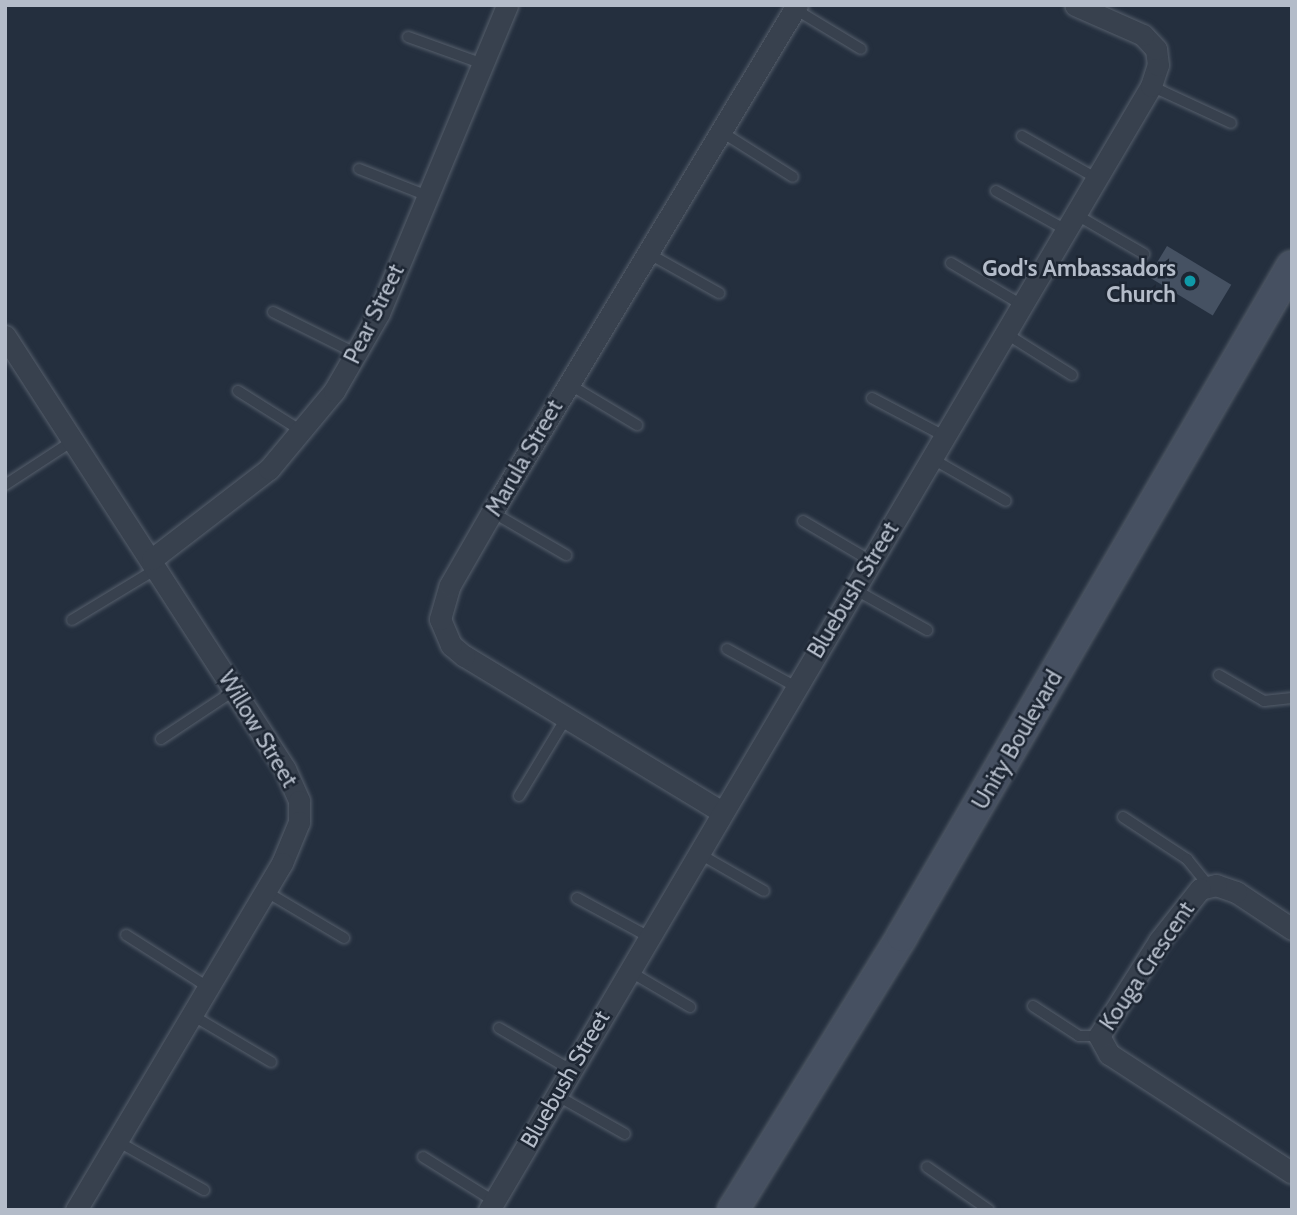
<!DOCTYPE html>
<html>
<head>
<meta charset="utf-8">
<style>
	body { margin:0 }
	#map { position:relative; width:1297px; height:1215px; overflow:hidden; background:#242f3e; font-family:Cabin,sans-serif }
	div>[style] { position:absolute }
	.building>* { inset:0; background:#455162; transform-origin:0 0 }
	.roads { filter:drop-shadow(0 0 2px #565f6c) drop-shadow(0 0 2px #565f6c) }
	.lane>* { height:10px; margin:-5px; padding:0 5px; transform-origin:5px; border-radius:5px; background:#38414e }
	.street>* { height:21px; margin:-10.5px; padding:0 10.5px; transform-origin:10.5px; border-radius:10.5px; background:#38414e }
	.secondary>* { height:30px; margin:-15px; padding:0 15px; transform-origin:15px; border-radius:15px; background:#465061 }
	.dots>* { width:19px; height:19px; translate:-50% -50%; box-sizing:border-box; border:4px solid #1d2633; border-radius:50% }
	span { translate:-50% -50%; white-space:nowrap; text-align:center; line-height:1.15; -webkit-text-stroke:5px #1d2633; paint-order:stroke }
	.poi-label { font-size:23px; color:#b4bcc9; font-weight:700 }
	.right { translate:-100% -50%; text-align:right }
	.street-label { font-size:23px; color:#b4bcc9 }
	.frame { position:absolute; inset:0; border:7px solid #b4bcc9; pointer-events:none }
</style>
</head>
<body>
<div id="map">
	<div class="building">
		<i style="left:1167px;top:246px;width:75px;height:36px;rotate:31deg"></i>
	</div>
	<div class="roads">
		<div class="lane">
			<i style="left:795px;top:9px;width:77px;rotate:31.2deg"></i>
			<i style="left:408px;top:37px;width:80px;rotate:19.8deg"></i>
			<i style="left:1151px;top:86px;width:88px;rotate:24.8deg"></i>
			<i style="left:720px;top:131px;width:86px;rotate:32.2deg"></i>
			<i style="left:1022px;top:136px;width:85px;rotate:29.6deg"></i>
			<i style="left:359px;top:169px;width:74px;rotate:21.4deg"></i>
			<i style="left:996px;top:191px;width:80px;rotate:29.1deg"></i>
			<i style="left:1075px;top:214px;width:80px;rotate:30.1deg"></i>
			<i style="left:646px;top:252px;width:84px;rotate:29.3deg"></i>
			<i style="left:951px;top:263px;width:82px;rotate:30.6deg"></i>
			<i style="left:273px;top:312px;width:94px;rotate:26.6deg"></i>
			<i style="left:1005px;top:333px;width:79px;rotate:32.1deg"></i>
			<i style="left:567px;top:383px;width:82px;rotate:31deg"></i>
			<i style="left:238px;top:391px;width:77px;rotate:32.2deg"></i>
			<i style="left:872px;top:398px;width:81px;rotate:27.8deg"></i>
			<i style="left:931px;top:458px;width:86px;rotate:29.8deg"></i>
			<i style="left:5px;top:485px;width:82px;rotate:-33.1deg"></i>
			<i style="left:492px;top:512px;width:86px;rotate:30.2deg"></i>
			<i style="left:803px;top:521px;width:79px;rotate:30.5deg"></i>
			<i style="left:854px;top:589px;width:84px;rotate:29.3deg"></i>
			<i style="left:72px;top:620px;width:100px;rotate:-31.2deg"></i>
			<i style="left:727px;top:649px;width:79px;rotate:28.8deg"></i>
			<i style="left:1219px;top:675px;width:52px;rotate:30deg"></i>
			<i style="left:1264px;top:701px;width:28px;rotate:-6deg"></i>
			<i style="left:161px;top:739px;width:89px;rotate:-33.5deg"></i>
			<i style="left:519px;top:796px;width:91px;rotate:-58.9deg"></i>
			<i style="left:1123px;top:817px;width:77px;rotate:33.3deg"></i>
			<i style="left:1187px;top:859px;width:33px;rotate:51deg"></i>
			<i style="left:698px;top:853px;width:76px;rotate:29.9deg"></i>
			<i style="left:265px;top:891px;width:92px;rotate:30.7deg"></i>
			<i style="left:577px;top:898px;width:82px;rotate:28.4deg"></i>
			<i style="left:126px;top:935px;width:97px;rotate:32.4deg"></i>
			<i style="left:629px;top:971px;width:71px;rotate:30.5deg"></i>
			<i style="left:1033px;top:1006px;width:55px;rotate:33.1deg"></i>
			<i style="left:1079px;top:1036px;width:20px"></i>
			<i style="left:192px;top:1015px;width:92px;rotate:30.7deg"></i>
			<i style="left:499px;top:1028px;width:83px;rotate:30.3deg"></i>
			<i style="left:556px;top:1095px;width:79px;rotate:29.5deg"></i>
			<i style="left:117px;top:1141px;width:100px;rotate:29.4deg"></i>
			<i style="left:423px;top:1157px;width:84px;rotate:31.8deg"></i>
			<i style="left:927px;top:1167px;width:75px;rotate:34.7deg"></i>
		</div>
		<div class="street">
			<i style="left:5px;top:336px;width:516px;rotate:57.11deg"></i>
			<i style="left:285px;top:769px;width:35px;rotate:66deg"></i>
			<i style="left:299px;top:801px;width:21px;rotate:90deg"></i>
			<i style="left:299px;top:822px;width:44px;rotate:112.5deg"></i>
			<i style="left:282px;top:863px;width:404px;rotate:120.7deg"></i>
			<i style="left:152px;top:559px;width:148px;rotate:-37.6deg"></i>
			<i style="left:269px;top:469px;width:102px;rotate:-50.2deg"></i>
			<i style="left:334px;top:391px;width:90px;rotate:-60deg"></i>
			<i style="left:379px;top:313px;width:334px;rotate:-67.4deg"></i>
			<i style="left:722px;top:812px;width:301px;rotate:-148.8deg"></i>
			<i style="left:464px;top:656px;width:17px;rotate:-140deg"></i>
			<i style="left:451px;top:645px;width:28px;rotate:-113deg"></i>
			<i style="left:440px;top:619px;width:35px;rotate:-74deg"></i>
			<i style="left:450px;top:585px;width:84px;rotate:-60.1deg"></i>
			<i style="left:492px;top:512px;width:592px;rotate:-58.97deg"></i>
			<i style="left:1292px;top:929px;width:67px;rotate:-146.5deg"></i>
			<i style="left:1236px;top:892px;width:21px;rotate:-161deg"></i>
			<i style="left:1216px;top:885px;width:16px;rotate:166deg"></i>
			<i style="left:1200px;top:889px;width:66px;rotate:128.3deg"></i>
			<i style="left:1159px;top:941px;width:112px;rotate:122.3deg"></i>
			<i style="left:1099px;top:1036px;width:21px;rotate:61deg"></i>
			<i style="left:1109px;top:1054px;width:218px;rotate:33deg"></i>
			<i style="left:489px;top:1210px;width:1304px;rotate:-59.5deg"></i>
			<i style="left:1151px;top:86px;width:22px;rotate:-72deg"></i>
			<i style="left:1158px;top:65px;width:16px;rotate:-97deg"></i>
			<i style="left:1156px;top:49px;width:19px;rotate:-133deg"></i>
			<i style="left:1143px;top:35px;width:74px;rotate:-156.2deg"></i>
		</div>
		<div class="secondary">
			<i style="left:733px;top:1210px;width:322px;rotate:-58.3deg"></i>
			<i style="left:902px;top:936px;width:775px;rotate:-59.8deg"></i>
		</div>
	</div>
	<div class="dots">
		<i style="left:1190px;top:281px;background:#0f9aa8"></i>
	</div>
	<div class="poi-label">
		<span class="right" style="left:1176px;top:281px">God's Ambassadors<br>Church</span>
	</div>
	<div class="street-label">
		<span style="left:374px;top:314px;rotate:-64deg">Pear Street</span>
		<span style="left:524px;top:458px;rotate:-60deg">Marula Street</span>
		<span style="left:853px;top:590px;rotate:-59deg">Bluebush Street</span>
		<span style="left:258px;top:729px;rotate:59deg">Willow Street</span>
		<span style="left:1017px;top:740px;rotate:-60deg">Unity Boulevard</span>
		<span style="left:1147px;top:966px;rotate:-56deg">Kouga Crescent</span>
		<span style="left:565px;top:1079px;rotate:-60deg">Bluebush Street</span>
	</div>
	<div class="frame"></div>
</div>
</body>
</html>
